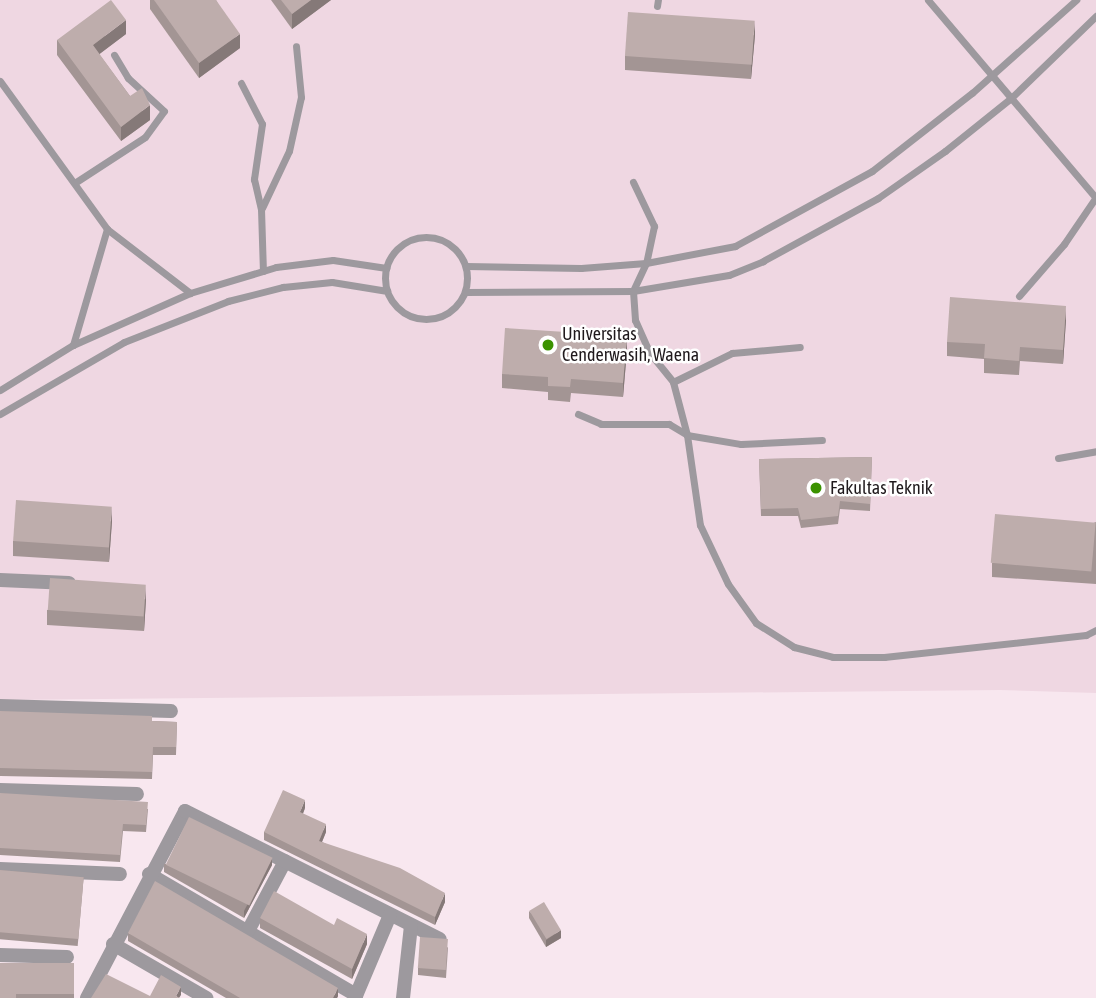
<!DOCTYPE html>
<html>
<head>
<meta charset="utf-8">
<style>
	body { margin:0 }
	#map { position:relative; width:1096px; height:998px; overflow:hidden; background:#f8e7ef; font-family:"Asap Condensed",sans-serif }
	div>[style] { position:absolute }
	.built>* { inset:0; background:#efd7e2 }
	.lane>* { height:7px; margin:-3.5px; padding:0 3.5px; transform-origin:3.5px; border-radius:3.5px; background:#9d999e }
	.lane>.ring { margin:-3.5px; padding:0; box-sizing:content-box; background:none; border:7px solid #9d999e; border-radius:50% }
	.street>* { height:14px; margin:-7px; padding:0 7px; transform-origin:7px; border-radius:7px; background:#9d999e }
	.wall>* { inset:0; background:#a39594; transform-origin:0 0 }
	.shaded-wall>* { inset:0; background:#857978 }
	.building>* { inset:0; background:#beadac; transform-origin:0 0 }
	.dots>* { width:19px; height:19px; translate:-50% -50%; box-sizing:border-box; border:4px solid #fff; border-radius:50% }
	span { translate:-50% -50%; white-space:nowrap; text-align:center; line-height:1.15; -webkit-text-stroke:5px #fff; paint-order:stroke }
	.poi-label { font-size:18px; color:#1f191c }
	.left { translate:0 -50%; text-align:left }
</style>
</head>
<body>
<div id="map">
	<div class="built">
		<i style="clip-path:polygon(0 0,1096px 0,1096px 693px,1000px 690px,0 700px)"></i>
	</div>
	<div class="lane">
		<i style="left:928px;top:0;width:260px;rotate:49.7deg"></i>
		<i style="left:657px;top:6px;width:6px;rotate:-81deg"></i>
		<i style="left:0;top:81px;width:183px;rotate:54.1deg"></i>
		<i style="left:107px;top:229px;width:105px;rotate:37.6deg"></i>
		<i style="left:241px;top:83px;width:46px;rotate:62.9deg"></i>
		<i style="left:262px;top:124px;width:56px;rotate:98.3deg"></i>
		<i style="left:254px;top:179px;width:31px;rotate:77deg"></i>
		<i style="left:261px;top:209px;width:62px;rotate:88.2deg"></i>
		<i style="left:76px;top:182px;width:82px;rotate:-33.1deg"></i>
		<i style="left:145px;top:137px;width:32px;rotate:-54deg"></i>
		<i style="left:164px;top:111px;width:49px;rotate:-137.5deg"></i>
		<i style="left:128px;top:78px;width:27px;rotate:-121deg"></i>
		<i style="left:633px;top:182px;width:49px;rotate:64.5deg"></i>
		<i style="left:654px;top:226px;width:38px;rotate:102deg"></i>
		<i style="left:646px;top:263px;width:31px;rotate:115deg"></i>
		<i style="left:633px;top:291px;width:29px;rotate:86deg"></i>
		<i style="left:635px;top:320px;width:35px;rotate:66deg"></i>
		<i style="left:649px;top:352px;width:38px;rotate:51deg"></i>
		<i style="left:673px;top:382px;width:55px;rotate:75.2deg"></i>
		<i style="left:687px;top:435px;width:91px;rotate:81.8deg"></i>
		<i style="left:700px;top:525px;width:65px;rotate:64.6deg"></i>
		<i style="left:728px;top:584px;width:48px;rotate:54.3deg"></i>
		<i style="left:756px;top:623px;width:45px;rotate:32.3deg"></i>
		<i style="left:794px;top:647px;width:40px;rotate:14.4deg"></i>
		<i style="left:833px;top:657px;width:51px"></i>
		<i style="left:884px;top:657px;width:203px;rotate:-6.2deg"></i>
		<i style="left:1086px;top:635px;width:11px;rotate:-27deg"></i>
		<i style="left:262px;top:208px;width:63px;rotate:-64.7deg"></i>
		<i style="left:289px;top:151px;width:55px;rotate:-77.5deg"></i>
		<i style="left:301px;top:97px;width:51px;rotate:-95.6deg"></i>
		<i class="ring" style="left:385px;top:237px;width:75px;height:75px"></i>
		<i style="left:466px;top:266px;width:115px;rotate:1deg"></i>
		<i style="left:581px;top:268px;width:65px;rotate:-4.4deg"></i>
		<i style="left:646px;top:263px;width:91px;rotate:-10.8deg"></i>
		<i style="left:735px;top:246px;width:156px;rotate:-28.7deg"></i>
		<i style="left:872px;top:171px;width:127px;rotate:-38deg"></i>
		<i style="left:972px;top:93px;width:140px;rotate:-41.8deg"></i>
		<i style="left:465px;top:292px;width:168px;rotate:-0.3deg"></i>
		<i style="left:633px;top:291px;width:97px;rotate:-9.5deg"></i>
		<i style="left:729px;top:275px;width:37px;rotate:-22deg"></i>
		<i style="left:763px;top:261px;width:131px;rotate:-28.7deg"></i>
		<i style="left:878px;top:198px;width:82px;rotate:-35deg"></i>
		<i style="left:945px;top:151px;width:83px;rotate:-38.7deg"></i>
		<i style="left:1010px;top:99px;width:120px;rotate:-44deg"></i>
		<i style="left:1019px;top:296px;width:69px;rotate:-49.1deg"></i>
		<i style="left:1064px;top:244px;width:57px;rotate:-55.8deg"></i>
		<i style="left:73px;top:345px;width:121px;rotate:-73.7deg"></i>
		<i style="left:673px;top:382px;width:66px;rotate:-26.2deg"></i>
		<i style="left:732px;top:353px;width:68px;rotate:-5deg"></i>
		<i style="left:0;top:390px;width:86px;rotate:-31.7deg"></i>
		<i style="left:73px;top:345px;width:128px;rotate:-24deg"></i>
		<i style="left:190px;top:293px;width:90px;rotate:-16.8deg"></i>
		<i style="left:276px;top:267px;width:57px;rotate:-7deg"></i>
		<i style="left:333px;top:260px;width:54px;rotate:8.6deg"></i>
		<i style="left:0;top:414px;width:143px;rotate:-30.1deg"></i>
		<i style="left:124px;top:342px;width:112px;rotate:-21.5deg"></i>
		<i style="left:228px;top:301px;width:57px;rotate:-14.3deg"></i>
		<i style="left:283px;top:287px;width:49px;rotate:-5.8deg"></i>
		<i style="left:332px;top:282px;width:56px;rotate:9.3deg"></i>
		<i style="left:578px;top:414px;width:25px;rotate:23deg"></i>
		<i style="left:601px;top:424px;width:68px"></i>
		<i style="left:669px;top:424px;width:21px;rotate:31deg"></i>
		<i style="left:687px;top:435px;width:55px;rotate:9.5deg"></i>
		<i style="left:741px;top:444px;width:81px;rotate:-2.8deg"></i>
		<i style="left:1058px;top:458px;width:39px;rotate:-10deg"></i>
	</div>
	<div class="street">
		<i style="left:0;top:580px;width:69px;rotate:2.5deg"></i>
		<i style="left:0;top:706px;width:171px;rotate:1.7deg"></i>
		<i style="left:0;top:790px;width:137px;rotate:1.7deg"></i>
		<i style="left:0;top:869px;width:120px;rotate:2.4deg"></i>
		<i style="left:149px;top:874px;width:240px;rotate:30.3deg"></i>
		<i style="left:248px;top:931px;width:79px;rotate:-62.1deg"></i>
		<i style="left:113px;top:944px;width:108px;rotate:30.1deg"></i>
		<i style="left:0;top:955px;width:67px;rotate:1.7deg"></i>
		<i style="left:87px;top:998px;width:211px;rotate:-62.3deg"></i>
		<i style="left:185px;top:811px;width:285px;rotate:26.7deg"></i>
		<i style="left:355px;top:998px;width:90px;rotate:-67.1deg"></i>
		<i style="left:403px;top:998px;width:73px;rotate:-83.7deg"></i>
	</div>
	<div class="wall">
		<i style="clip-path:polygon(150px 0,216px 0,240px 48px,199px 78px,150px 9px)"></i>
		<i style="clip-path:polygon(271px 0,331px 0,292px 29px)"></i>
		<i style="clip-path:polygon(126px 34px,99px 54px,130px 96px,150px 120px,121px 141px,57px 55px,57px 40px)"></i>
		<i style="clip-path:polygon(755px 35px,751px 79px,625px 70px,625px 56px)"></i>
		<i style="clip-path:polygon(1066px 320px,1063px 364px,1020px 361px,1019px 375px,984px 373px,984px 359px,947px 356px,947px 342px)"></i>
		<i style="clip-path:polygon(627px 350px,623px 397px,571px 393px,570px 402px,548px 400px,548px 392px,502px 388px,502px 374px)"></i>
		<i style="clip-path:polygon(872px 457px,870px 511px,840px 509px,838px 524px,801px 528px,798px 516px,761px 516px,759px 459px)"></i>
		<i style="clip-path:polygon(112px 521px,109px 562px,13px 556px,13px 541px)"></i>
		<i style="clip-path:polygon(1096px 522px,1096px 584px,992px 577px,992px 563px)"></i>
		<i style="clip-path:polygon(146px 599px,144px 631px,47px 625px,47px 610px)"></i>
		<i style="clip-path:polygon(0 711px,152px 721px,177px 722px,176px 755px,153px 755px,152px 779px,0 776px)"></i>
		<i style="clip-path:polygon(0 793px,148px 809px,146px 832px,123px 831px,120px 862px,0 855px)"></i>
		<i style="clip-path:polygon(305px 808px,303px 814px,326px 832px,322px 842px,445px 902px,435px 925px,264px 840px,264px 832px)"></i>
		<i style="clip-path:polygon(164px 864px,272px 865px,244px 918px,164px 872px)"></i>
		<i style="left:0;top:870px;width:84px;height:69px;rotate:5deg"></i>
		<i style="clip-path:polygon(529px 911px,561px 938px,546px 947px,529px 918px)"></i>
		<i style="clip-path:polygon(260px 918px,367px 944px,352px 979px,260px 928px)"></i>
		<i style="clip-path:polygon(128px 933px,338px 996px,337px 998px,226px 998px,128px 941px)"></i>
		<i style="clip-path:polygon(448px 947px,446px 978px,418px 975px,418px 968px)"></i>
		<i style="clip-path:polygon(74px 963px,74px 998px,0 998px)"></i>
	</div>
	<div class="shaded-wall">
		<i style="clip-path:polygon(311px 0,331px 0,292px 29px,292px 14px)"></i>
		<i style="clip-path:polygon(126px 20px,126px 34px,93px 59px,93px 45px)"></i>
		<i style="clip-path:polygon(755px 21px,755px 35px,751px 79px,751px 65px)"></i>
		<i style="clip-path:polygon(240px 34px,240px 48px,199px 78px,199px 63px)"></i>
		<i style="clip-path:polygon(150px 105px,150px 120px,121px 141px,121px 127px)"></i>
		<i style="clip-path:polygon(1066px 306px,1066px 320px,1063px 364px,1063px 350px)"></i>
		<i style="clip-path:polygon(627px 336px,627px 350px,623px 397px,623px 383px)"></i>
		<i style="clip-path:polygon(112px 507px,112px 521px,109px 562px,109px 548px)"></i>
		<i style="clip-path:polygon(146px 585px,146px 599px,144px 631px,144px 617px)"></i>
		<i style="clip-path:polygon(305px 800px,305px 808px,300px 820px,300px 812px)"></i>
		<i style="clip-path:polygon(326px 824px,326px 832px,319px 849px,319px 841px)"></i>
		<i style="clip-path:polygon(272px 858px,272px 865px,244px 918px,244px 911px)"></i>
		<i style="clip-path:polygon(445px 893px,445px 902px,435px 925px,435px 917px)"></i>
		<i style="clip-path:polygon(561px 930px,561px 938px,546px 947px,546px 940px)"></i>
		<i style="clip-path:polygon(367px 934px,367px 944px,352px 979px,352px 969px)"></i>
		<i style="clip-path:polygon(181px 987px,181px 995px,179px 998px,176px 996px)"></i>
		<i style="clip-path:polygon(338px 988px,338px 996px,337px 998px,333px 998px)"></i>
	</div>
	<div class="building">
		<i style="clip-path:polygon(111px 0,126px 20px,93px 45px,130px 96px,142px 88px,150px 105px,121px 127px,57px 40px)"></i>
		<i style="clip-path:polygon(154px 0,216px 0,240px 34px,199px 63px)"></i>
		<i style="clip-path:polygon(281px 0,311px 0,292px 14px)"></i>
		<i style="left:628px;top:12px;width:127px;height:44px;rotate:4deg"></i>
		<i style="clip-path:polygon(950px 297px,1066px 306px,1063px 350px,1020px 347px,1019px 361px,984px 358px,985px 344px,947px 342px)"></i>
		<i style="clip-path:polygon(505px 328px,627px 336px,623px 383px,571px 379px,570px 387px,548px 386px,548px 377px,502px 374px)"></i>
		<i style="clip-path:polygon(872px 457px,870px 504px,840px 501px,838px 516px,801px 520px,798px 508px,761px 509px,759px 459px)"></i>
		<i style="left:16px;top:500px;width:96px;height:41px;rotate:4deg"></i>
		<i style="left:995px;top:514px;width:101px;height:49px;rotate:5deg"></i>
		<i style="left:50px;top:578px;width:96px;height:32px;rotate:4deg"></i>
		<i style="clip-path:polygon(0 711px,152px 716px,152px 721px,177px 722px,176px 747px,153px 747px,152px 772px,0 768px)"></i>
		<i style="clip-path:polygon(283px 790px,305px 800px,300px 812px,326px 824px,319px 841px,400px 868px,445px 893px,435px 917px,264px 832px)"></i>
		<i style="clip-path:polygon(0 793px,148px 802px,146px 825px,123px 824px,120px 855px,0 848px)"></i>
		<i style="left:189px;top:817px;width:93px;height:53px;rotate:26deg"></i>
		<i style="left:0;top:870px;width:84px;height:62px;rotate:5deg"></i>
		<i style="clip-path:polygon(155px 881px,338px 988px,333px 998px,240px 998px,128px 933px)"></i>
		<i style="clip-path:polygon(274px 891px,334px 925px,337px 918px,367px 934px,352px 969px,260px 918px)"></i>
		<i style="left:544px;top:902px;width:33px;height:17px;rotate:59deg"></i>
		<i style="left:420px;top:937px;width:28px;height:31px;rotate:4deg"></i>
		<i style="clip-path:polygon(0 963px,74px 963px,74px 994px,16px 994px,16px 998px,0 998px)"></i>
		<i style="clip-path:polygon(106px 974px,150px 996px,161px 975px,181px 987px,176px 996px,179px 998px,91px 998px)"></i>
	</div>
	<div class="dots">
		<i style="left:548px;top:345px;background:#3b9200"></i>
		<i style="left:816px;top:488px;background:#3b9200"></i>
	</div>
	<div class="poi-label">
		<span class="left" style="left:562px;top:345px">Universitas<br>Cenderwasih, Waena</span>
		<span class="left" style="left:830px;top:488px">Fakultas Teknik</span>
	</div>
</div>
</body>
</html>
